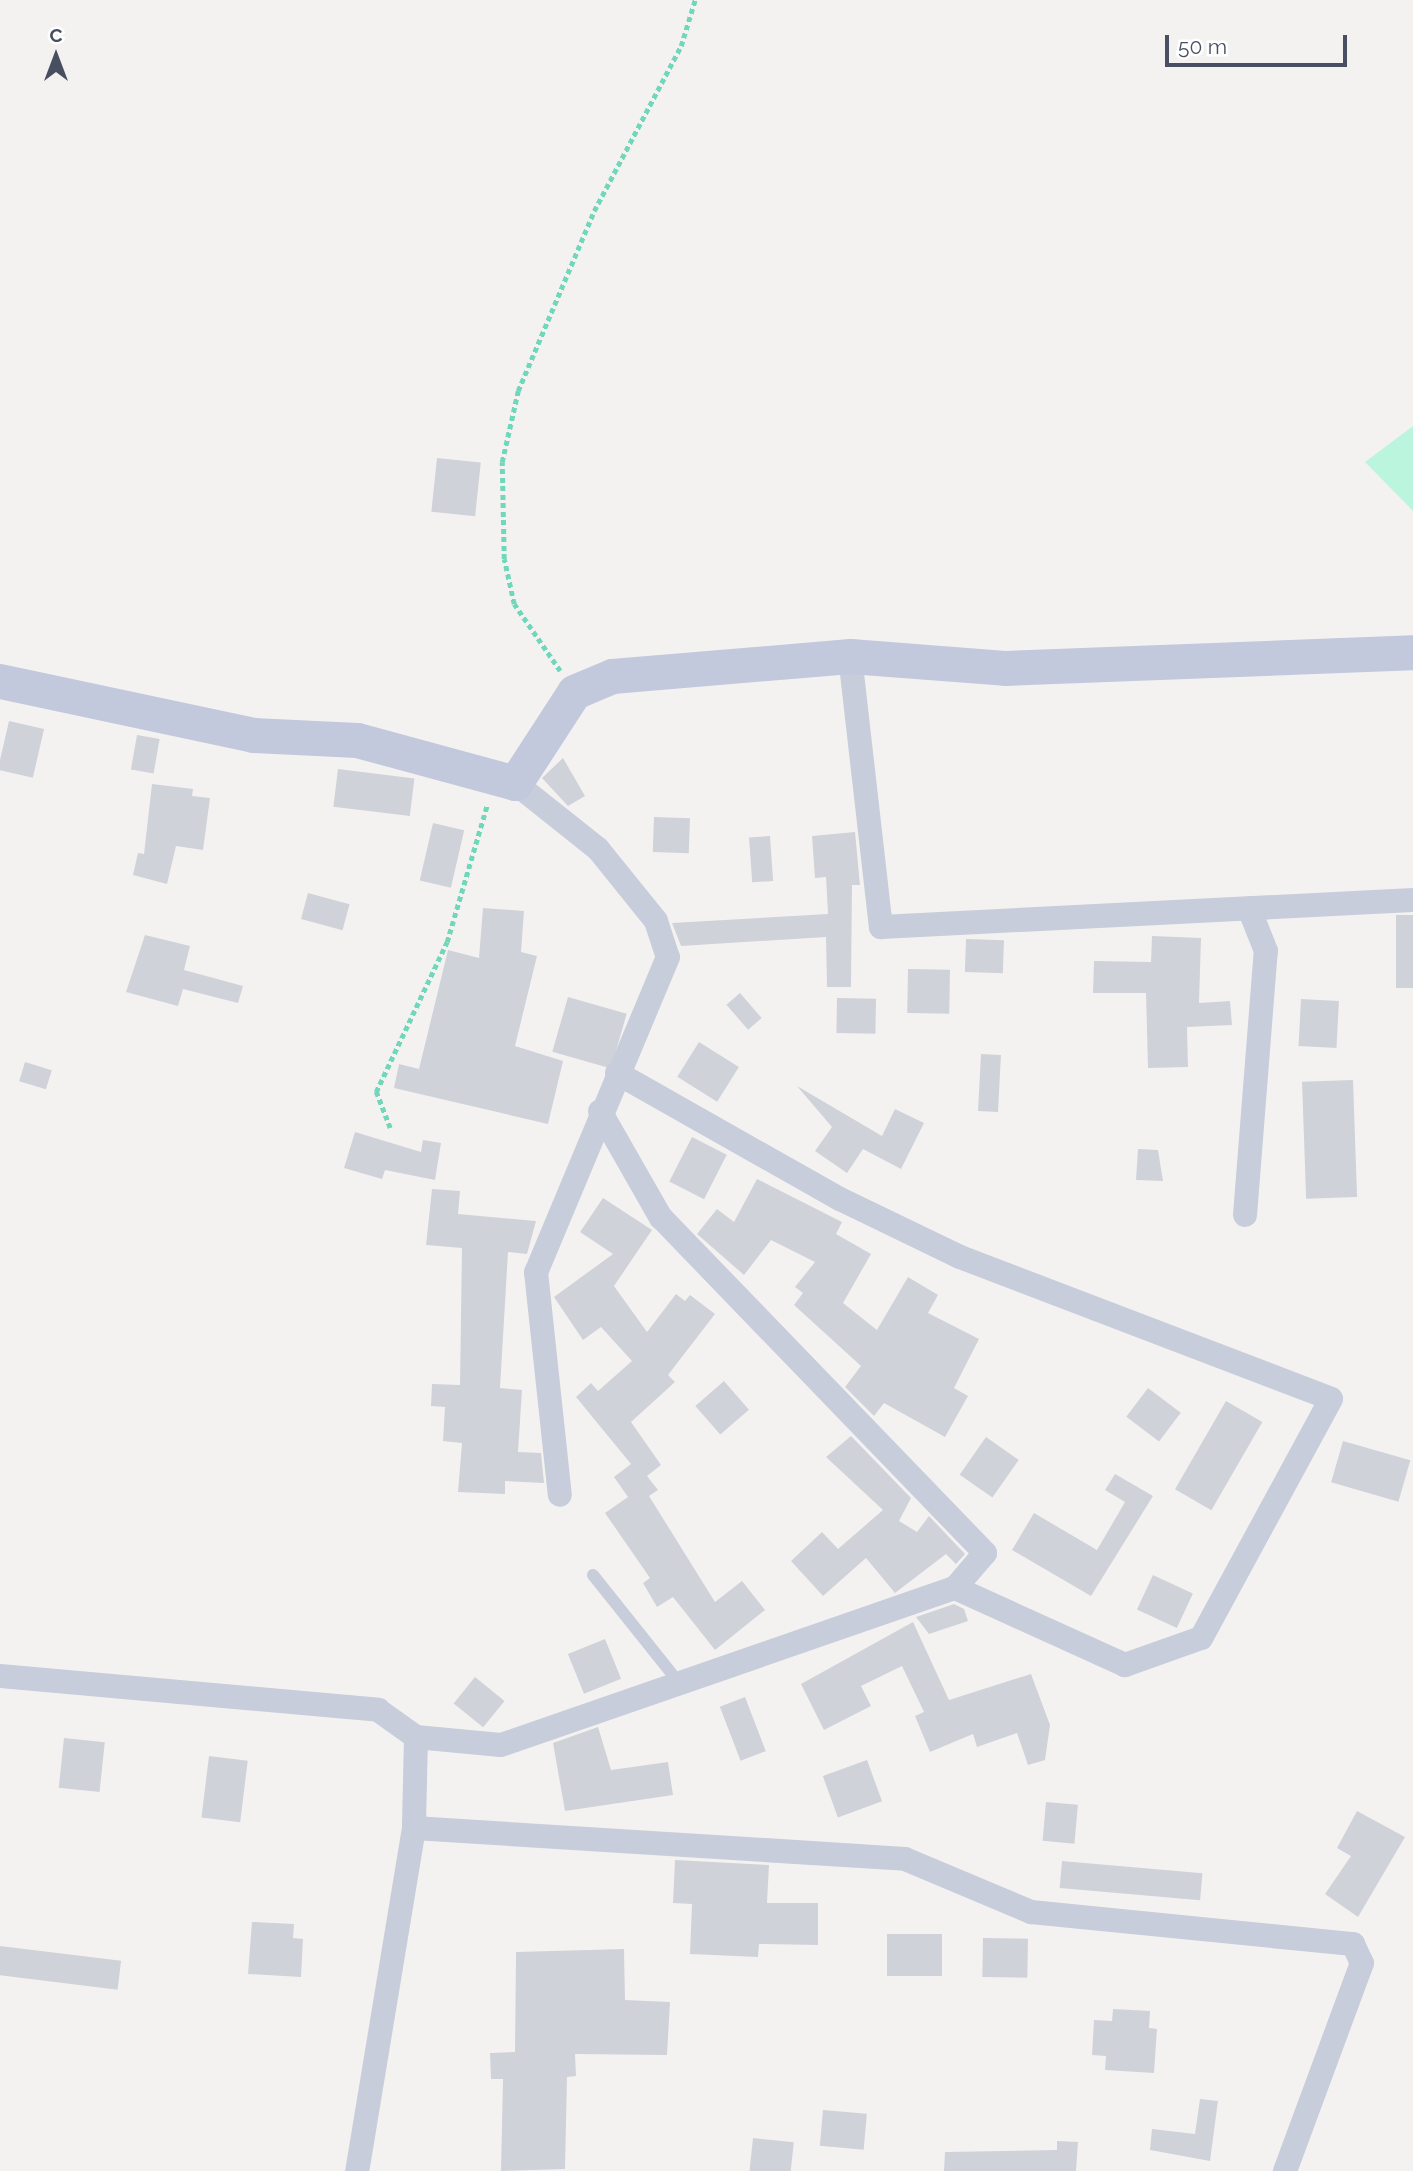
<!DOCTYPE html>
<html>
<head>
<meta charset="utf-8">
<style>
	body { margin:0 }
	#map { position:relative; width:1413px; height:2171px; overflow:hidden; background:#f4f2f1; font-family:Raleway,sans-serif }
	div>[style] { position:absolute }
	.green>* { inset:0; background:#bcf5de }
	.building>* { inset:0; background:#d0d2d9; transform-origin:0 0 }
	.path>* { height:4.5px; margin-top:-2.25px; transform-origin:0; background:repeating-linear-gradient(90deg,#70d7ba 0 5px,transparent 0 8.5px) }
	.lane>* { height:12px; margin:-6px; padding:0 6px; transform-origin:6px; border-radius:6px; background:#c7cdda }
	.street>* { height:24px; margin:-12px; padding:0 12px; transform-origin:12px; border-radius:12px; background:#c7cdda }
	.secondary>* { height:35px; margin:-17.5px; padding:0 17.5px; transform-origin:17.5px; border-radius:17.5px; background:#c2c9dc }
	span { translate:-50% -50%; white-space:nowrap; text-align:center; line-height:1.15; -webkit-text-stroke:6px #fff; paint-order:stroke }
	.north { position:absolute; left:21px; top:21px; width:70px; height:70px; -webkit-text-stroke:5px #fff; paint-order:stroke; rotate:0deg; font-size:19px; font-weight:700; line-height:28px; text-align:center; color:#474f61 }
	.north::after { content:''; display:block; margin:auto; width:24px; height:32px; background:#474f61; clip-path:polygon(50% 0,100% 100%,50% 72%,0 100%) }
	.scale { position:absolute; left:1165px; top:35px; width:182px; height:32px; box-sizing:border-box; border:4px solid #474f61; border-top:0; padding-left:9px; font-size:21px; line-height:24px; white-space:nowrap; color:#474f61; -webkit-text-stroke:5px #fff; paint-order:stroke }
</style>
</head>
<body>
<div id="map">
	<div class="green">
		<i style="clip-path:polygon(1413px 426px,1413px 511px,1365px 462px)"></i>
	</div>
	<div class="building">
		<i style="left:437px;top:458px;width:44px;height:54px;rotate:6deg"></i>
		<i style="left:9px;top:721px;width:36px;height:50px;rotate:13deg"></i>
		<i style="left:137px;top:735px;width:23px;height:35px;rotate:10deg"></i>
		<i style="clip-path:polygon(563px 758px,585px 796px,568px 806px,542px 778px)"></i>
		<i style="left:338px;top:769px;width:77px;height:38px;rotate:7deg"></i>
		<i style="clip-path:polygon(152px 784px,193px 789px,192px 796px,210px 798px,203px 850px,176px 846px,167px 884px,133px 875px,138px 853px,144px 854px)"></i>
		<i style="left:654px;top:817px;width:36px;height:35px;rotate:2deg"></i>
		<i style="left:433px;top:823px;width:32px;height:59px;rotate:13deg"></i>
		<i style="clip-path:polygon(855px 832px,860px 885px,852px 885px,851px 987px,827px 987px,826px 937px,681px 946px,672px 923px,828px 914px,826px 877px,815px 878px,812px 836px)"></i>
		<i style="left:770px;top:836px;width:45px;height:21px;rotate:86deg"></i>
		<i style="left:308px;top:893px;width:43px;height:27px;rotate:15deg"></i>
		<i style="clip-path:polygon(483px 908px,524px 911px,521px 952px,537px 956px,515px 1046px,563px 1061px,548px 1124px,394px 1088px,399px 1064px,419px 1069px,448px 950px,479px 958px)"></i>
		<i style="left:1413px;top:915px;width:73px;height:17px;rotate:90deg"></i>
		<i style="clip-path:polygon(145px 935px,190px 946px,184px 970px,243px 986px,238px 1003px,183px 989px,178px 1006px,126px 992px)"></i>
		<i style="clip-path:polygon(1152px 936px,1201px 938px,1199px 1003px,1230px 1001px,1232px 1025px,1187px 1027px,1188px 1067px,1148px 1068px,1146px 993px,1093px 993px,1094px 961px,1151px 962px)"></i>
		<i style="left:966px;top:939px;width:38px;height:33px;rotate:2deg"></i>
		<i style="left:908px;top:969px;width:42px;height:44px;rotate:1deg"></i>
		<i style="left:740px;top:993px;width:33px;height:18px;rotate:49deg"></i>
		<i style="left:568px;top:997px;width:61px;height:57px;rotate:16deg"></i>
		<i style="left:837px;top:998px;width:39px;height:35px;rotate:1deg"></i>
		<i style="left:1301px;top:999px;width:38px;height:47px;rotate:3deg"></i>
		<i style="left:699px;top:1042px;width:47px;height:41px;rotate:32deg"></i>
		<i style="left:981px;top:1054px;width:20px;height:57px;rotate:3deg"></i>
		<i style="left:25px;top:1062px;width:28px;height:20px;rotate:17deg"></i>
		<i style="left:1353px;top:1080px;width:117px;height:51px;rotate:88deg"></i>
		<i style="clip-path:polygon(797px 1086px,882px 1136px,895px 1109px,924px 1123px,901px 1169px,863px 1149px,847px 1173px,815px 1151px,832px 1127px)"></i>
		<i style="clip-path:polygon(355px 1132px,421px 1152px,423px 1140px,441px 1143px,435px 1180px,385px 1170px,382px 1179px,344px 1168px)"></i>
		<i style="left:692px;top:1137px;width:39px;height:50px;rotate:27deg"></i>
		<i style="clip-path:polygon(1138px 1149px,1158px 1150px,1163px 1181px,1136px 1180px)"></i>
		<i style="clip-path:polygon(757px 1179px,842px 1222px,836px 1234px,871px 1254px,843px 1303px,877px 1330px,908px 1277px,938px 1295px,928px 1313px,979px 1339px,954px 1388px,968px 1396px,945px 1437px,884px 1403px,874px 1416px,845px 1387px,861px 1366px,794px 1305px,803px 1293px,795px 1287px,815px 1262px,771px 1240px,744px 1275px,697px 1234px,717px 1209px,734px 1222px)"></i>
		<i style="clip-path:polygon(432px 1189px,460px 1191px,458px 1214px,536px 1221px,527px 1254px,508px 1252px,500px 1388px,522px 1390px,518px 1452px,541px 1453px,544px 1483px,505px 1481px,505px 1494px,458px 1492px,462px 1443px,443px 1441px,445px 1407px,431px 1406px,432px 1384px,460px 1385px,462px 1248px,426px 1245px)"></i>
		<i style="clip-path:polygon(603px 1198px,652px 1230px,614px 1286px,647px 1332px,676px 1294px,685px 1301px,690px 1295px,715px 1314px,668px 1375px,675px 1382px,631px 1422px,661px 1465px,647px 1476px,658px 1490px,649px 1496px,715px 1602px,742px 1581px,765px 1610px,715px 1650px,673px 1597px,657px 1607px,643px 1583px,650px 1578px,605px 1513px,628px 1497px,614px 1477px,631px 1464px,576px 1397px,591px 1383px,598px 1391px,632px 1361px,601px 1327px,583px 1340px,554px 1297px,613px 1254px,580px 1232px)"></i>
		<i style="left:724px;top:1381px;width:38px;height:38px;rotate:49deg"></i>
		<i style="left:1148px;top:1388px;width:41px;height:36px;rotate:37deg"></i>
		<i style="left:1226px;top:1401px;width:42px;height:102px;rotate:30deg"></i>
		<i style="clip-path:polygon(851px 1436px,911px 1498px,899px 1521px,917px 1532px,929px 1516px,965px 1554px,956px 1564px,946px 1554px,895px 1593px,866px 1558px,823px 1596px,791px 1561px,822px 1532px,838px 1549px,883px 1510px,826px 1457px)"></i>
		<i style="left:986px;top:1437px;width:40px;height:46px;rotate:35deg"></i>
		<i style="left:1343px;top:1441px;width:70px;height:43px;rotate:16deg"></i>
		<i style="clip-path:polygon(1115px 1474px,1153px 1496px,1091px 1596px,1012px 1550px,1034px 1513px,1097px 1550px,1125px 1502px,1105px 1490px)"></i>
		<i style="left:1153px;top:1575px;width:44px;height:38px;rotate:25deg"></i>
		<i style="clip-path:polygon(954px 1604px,964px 1609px,968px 1621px,929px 1634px,916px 1617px)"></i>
		<i style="clip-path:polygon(913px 1622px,949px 1700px,1031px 1674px,1050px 1725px,1045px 1760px,1028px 1765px,1017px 1733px,977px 1747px,973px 1734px,930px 1752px,915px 1716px,924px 1712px,902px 1666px,861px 1686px,871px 1706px,824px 1730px,801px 1684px)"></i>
		<i style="left:605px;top:1639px;width:43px;height:40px;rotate:68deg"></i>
		<i style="left:475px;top:1677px;width:38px;height:34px;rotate:39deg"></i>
		<i style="left:745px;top:1697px;width:58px;height:27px;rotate:69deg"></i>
		<i style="clip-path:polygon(598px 1727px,611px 1770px,668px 1762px,673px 1795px,565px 1811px,553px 1743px)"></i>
		<i style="left:64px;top:1738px;width:41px;height:50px;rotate:6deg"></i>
		<i style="left:209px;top:1756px;width:39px;height:62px;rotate:7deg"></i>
		<i style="left:867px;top:1760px;width:44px;height:47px;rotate:70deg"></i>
		<i style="left:1046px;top:1802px;width:32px;height:39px;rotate:5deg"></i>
		<i style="clip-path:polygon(1357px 1811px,1405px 1837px,1358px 1917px,1325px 1894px,1351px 1856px,1337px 1848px)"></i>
		<i style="clip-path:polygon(675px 1860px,769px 1865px,767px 1903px,818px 1903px,818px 1945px,759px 1944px,758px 1957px,690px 1954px,692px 1904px,673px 1903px)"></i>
		<i style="left:1062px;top:1861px;width:141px;height:27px;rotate:5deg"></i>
		<i style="clip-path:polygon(252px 1922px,294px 1924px,293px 1938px,303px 1939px,301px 1977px,248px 1974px)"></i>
		<i style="left:942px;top:1934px;width:42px;height:55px;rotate:90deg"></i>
		<i style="left:983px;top:1938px;width:45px;height:39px;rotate:1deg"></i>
		<i style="left:0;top:1946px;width:122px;height:29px;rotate:7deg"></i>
		<i style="clip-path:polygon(624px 1949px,625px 2000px,670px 2002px,667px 2055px,575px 2054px,576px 2076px,567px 2077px,565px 2169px,501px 2171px,503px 2079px,491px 2079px,490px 2053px,515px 2052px,516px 1952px)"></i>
		<i style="clip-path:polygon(1113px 2009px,1150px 2011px,1149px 2028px,1157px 2029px,1154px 2073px,1105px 2070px,1106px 2056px,1092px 2055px,1094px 2020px,1112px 2021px)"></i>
		<i style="clip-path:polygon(1200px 2099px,1218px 2101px,1210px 2161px,1150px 2150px,1152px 2129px,1195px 2134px)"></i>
		<i style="left:823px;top:2110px;width:44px;height:36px;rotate:5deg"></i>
		<i style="left:753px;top:2138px;width:41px;height:33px;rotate:6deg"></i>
		<i style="clip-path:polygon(1057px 2141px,1078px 2142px,1076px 2171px,944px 2171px,945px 2152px,1057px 2150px)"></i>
	</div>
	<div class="path">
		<i style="left:560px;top:671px;width:81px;rotate:-124.5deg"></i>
		<i style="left:514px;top:604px;width:46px;rotate:-102.5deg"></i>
		<i style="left:504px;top:559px;width:97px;rotate:-91.2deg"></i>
		<i style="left:502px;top:462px;width:73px;rotate:-77.3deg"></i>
		<i style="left:518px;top:391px;width:195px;rotate:-67.1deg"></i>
		<i style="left:594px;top:211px;width:187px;rotate:-62.2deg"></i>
		<i style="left:681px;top:46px;width:48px;rotate:-73.1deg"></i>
		<i style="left:390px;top:1128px;width:39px;rotate:-111deg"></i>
		<i style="left:376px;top:1092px;width:166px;rotate:-64.7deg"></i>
		<i style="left:447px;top:942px;width:143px;rotate:-73.7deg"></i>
	</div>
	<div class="lane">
		<i style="left:593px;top:1575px;width:139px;rotate:51.4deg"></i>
	</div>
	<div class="street">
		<i style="left:850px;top:656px;width:273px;rotate:83.5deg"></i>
		<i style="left:881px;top:927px;width:533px;rotate:-2.91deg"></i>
		<i style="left:515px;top:783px;width:106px;rotate:38.5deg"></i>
		<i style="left:598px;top:849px;width:92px;rotate:51.1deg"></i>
		<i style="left:656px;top:921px;width:38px;rotate:72deg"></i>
		<i style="left:668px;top:957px;width:342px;rotate:112.7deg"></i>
		<i style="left:536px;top:1272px;width:224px;rotate:83.9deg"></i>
		<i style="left:617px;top:1073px;width:256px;rotate:29.5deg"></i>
		<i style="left:840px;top:1199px;width:133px;rotate:25.8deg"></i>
		<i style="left:960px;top:1257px;width:397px;rotate:20.9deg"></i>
		<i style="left:1331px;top:1399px;width:272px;rotate:118.5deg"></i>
		<i style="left:1201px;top:1638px;width:81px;rotate:160.4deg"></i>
		<i style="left:1125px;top:1665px;width:187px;rotate:-155.6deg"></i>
		<i style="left:1245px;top:1215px;width:265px;rotate:-85.5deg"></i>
		<i style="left:1266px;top:951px;width:46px;rotate:-111.6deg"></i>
		<i style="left:0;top:1676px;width:380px;rotate:5.1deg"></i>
		<i style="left:378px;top:1710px;width:47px;rotate:35.4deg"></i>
		<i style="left:416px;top:1737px;width:91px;rotate:91.3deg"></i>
		<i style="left:414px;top:1828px;width:348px;rotate:99.4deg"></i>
		<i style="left:416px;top:1737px;width:85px;rotate:5.4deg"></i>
		<i style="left:501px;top:1745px;width:480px;rotate:-19.1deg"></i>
		<i style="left:955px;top:1588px;width:46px;rotate:-49.4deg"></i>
		<i style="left:985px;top:1553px;width:466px;rotate:-134deg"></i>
		<i style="left:661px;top:1218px;width:123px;rotate:-119.7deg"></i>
		<i style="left:414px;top:1828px;width:492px;rotate:3.6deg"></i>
		<i style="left:905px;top:1859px;width:137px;rotate:22.8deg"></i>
		<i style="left:1031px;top:1912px;width:324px;rotate:5.7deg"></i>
		<i style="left:1353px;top:1944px;width:21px;rotate:65deg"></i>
		<i style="left:1362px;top:1963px;width:222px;rotate:110.3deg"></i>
	</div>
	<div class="secondary">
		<i style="left:0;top:681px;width:259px;rotate:12deg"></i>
		<i style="left:253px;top:735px;width:104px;rotate:2.8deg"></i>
		<i style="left:357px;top:740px;width:164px;rotate:15.2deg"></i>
		<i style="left:515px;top:783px;width:108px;rotate:-57deg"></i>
		<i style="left:574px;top:692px;width:41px;rotate:-22.8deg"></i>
		<i style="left:612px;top:676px;width:239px;rotate:-4.8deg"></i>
		<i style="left:850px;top:656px;width:155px;rotate:4.4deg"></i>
		<i style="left:1005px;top:668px;width:408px;rotate:-2.2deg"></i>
	</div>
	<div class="north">С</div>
	<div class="scale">50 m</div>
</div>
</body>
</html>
